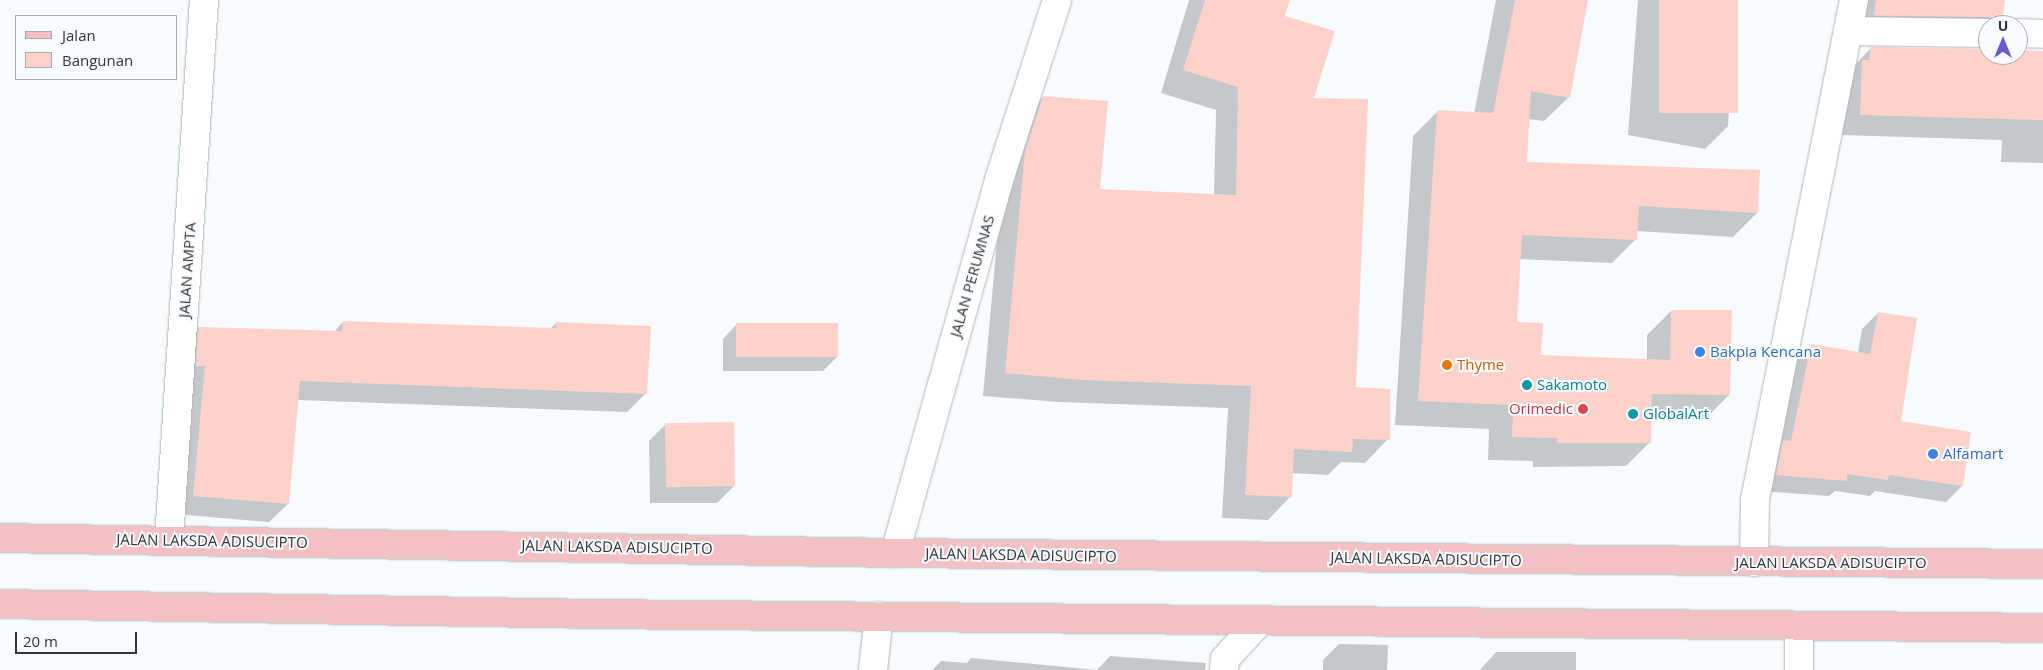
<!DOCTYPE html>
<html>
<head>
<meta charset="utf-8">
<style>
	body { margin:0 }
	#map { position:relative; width:2043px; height:670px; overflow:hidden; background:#f7fbfe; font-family:"Open Sans",sans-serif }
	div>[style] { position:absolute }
	.shadow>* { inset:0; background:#0003 }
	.building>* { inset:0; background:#fed2cb; transform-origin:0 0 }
	.roads { filter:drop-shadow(0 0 1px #b0b6bb) drop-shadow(0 0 1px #b0b6bb) }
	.street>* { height:28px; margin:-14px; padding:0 14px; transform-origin:14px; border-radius:14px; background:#fff }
	.secondary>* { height:28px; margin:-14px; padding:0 14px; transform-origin:14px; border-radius:14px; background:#fff }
	.primary>* { height:28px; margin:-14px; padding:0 14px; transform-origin:14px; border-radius:14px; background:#f3c1c4 }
	.dots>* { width:14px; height:14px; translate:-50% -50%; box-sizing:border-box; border:2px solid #f7fbfe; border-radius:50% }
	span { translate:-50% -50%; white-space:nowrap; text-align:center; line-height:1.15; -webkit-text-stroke:4px #f7fbfe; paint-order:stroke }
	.street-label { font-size:15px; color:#333638 }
	.shop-label { font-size:15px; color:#366cbe }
	.left { translate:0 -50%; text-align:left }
	.food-label { font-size:15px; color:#c56008 }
	.culture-label { font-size:15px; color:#0d838f }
	.health-label { font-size:15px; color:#be3a42 }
	.right { translate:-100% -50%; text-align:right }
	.legend { position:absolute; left:15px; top:15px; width:162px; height:65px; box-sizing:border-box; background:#f7fbfe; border:1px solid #a9acaf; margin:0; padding:6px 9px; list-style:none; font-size:15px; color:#333638 }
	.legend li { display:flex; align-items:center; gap:10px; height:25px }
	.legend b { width:25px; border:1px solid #a9acaf }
	.north { position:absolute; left:1978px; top:15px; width:50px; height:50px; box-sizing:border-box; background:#f7fbfe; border:1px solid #a9acaf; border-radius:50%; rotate:0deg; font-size:14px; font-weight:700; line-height:20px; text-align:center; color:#333638 }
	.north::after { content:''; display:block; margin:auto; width:18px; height:22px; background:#695ad3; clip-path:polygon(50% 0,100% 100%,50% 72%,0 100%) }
	.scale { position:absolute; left:15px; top:632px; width:122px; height:22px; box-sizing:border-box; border:2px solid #333638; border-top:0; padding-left:6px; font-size:15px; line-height:18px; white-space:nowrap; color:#333638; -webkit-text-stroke:4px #f7fbfe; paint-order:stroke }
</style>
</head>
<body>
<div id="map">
	<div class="shadow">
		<i style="clip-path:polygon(1189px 0,1288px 0,1283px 17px,1313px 99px,1354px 388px,1388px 439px,1365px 463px,1341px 462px,1328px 475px,1292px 473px,1291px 496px,1268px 520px,1222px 518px,1228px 408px,1059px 402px,983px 396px,1003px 174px,1020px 120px,1043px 97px,1099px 190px,1214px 195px,1216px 110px,1161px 93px)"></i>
		<i style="clip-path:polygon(1496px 0,1587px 0,1569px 97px,1544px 121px,1528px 119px,1526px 163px,1757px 213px,1733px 237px,1637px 231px,1636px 239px,1612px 263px,1519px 259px,1515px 323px,1540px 356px,1647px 361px,1647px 335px,1671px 311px,1729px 395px,1705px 419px,1650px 418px,1650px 442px,1626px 466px,1533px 467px,1533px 461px,1488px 460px,1489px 429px,1395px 425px,1413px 136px,1438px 111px,1474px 114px)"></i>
		<i style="clip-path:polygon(1638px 0,1736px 0,1728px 126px,1705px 149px,1628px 135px)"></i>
		<i style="clip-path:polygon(1857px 0,2004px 0,2000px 25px,1988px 25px,1988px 37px,1979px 47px,1966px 39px,1853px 37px)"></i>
		<i style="clip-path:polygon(1871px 48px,1988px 50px,1988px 55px,2043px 52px,2043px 163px,2001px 162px,2002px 140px,1840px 135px,1851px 69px)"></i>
		<i style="clip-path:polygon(1878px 313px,1899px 422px,1962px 486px,1946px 502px,1875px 491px,1870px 496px,1835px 491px,1829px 496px,1760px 491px,1796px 361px,1812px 345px,1858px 353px,1862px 329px)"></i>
		<i style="clip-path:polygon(343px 322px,550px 329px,556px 323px,646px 393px,627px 412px,298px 400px,288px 504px,269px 522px,175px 514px,180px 347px,199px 328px,334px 332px)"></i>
		<i style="clip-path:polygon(737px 324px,837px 357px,823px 371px,723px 371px,723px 339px)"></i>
		<i style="clip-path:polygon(666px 424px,734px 486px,717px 503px,650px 503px,649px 441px)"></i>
		<i style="clip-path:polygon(1339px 644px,1388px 645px,1387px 670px,1323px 670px,1323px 660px)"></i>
		<i style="clip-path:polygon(1496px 652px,1576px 652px,1576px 670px,1480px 670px)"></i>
		<i style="clip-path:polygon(1110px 656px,1206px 663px,1205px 670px,932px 670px,941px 661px,967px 663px,971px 658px,1097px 670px)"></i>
	</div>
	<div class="building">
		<i style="clip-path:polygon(1205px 0,1290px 0,1285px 16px,1335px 31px,1314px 98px,1368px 99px,1356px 387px,1390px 389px,1390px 440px,1353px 439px,1352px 452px,1294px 449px,1292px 497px,1245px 495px,1251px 386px,1083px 380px,1005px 373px,1025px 150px,1043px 96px,1108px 101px,1100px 189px,1236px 195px,1238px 87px,1183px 70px)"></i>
		<i style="clip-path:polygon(1515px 0,1588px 0,1570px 98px,1531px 91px,1527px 162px,1760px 170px,1758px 213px,1639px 206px,1637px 240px,1522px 235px,1517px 322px,1543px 323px,1541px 355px,1670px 360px,1671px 310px,1732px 310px,1730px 395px,1652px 394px,1651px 443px,1557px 443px,1557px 438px,1512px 437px,1513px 405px,1418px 401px,1437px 110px,1493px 113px)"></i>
		<i style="left:1659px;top:0;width:79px;height:113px"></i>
		<i style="clip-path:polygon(1876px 0,2005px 0,2002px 25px,1988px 17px,1874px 16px)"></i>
		<i style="clip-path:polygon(1871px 47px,1988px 49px,1988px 55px,2018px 55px,2018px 50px,2043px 51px,2043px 120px,1860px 115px,1862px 60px,1869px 60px)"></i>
		<i style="clip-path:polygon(1878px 312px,1917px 318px,1901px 421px,1971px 432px,1963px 486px,1889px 475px,1888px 480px,1847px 474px,1847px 481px,1776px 475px,1783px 440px,1791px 441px,1811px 344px,1870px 354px)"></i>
		<i style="clip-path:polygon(343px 321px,556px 328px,556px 322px,651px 326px,647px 394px,300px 381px,289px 504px,193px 496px,205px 366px,196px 366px,198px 327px,342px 331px)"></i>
		<i style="left:736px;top:323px;width:102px;height:34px"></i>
		<i style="left:734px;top:422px;width:64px;height:69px;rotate:89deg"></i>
	</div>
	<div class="roads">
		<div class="street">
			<i style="left:1850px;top:31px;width:138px;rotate:0.8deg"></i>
			<i style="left:2018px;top:33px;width:25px;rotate:2deg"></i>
			<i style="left:169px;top:540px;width:541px;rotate:-86.29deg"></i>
			<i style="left:1754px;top:562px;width:62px;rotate:-89.1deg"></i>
			<i style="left:1755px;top:500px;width:510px;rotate:-78.8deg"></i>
			<i style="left:873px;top:670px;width:54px;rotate:-83.7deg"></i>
			<i style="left:1224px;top:670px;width:11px;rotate:-85deg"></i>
			<i style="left:1225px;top:659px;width:52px;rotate:-47.4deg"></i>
			<i style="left:1799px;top:670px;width:43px;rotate:-90deg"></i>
		</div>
		<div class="secondary">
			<i style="left:895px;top:553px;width:387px;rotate:-74.4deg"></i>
			<i style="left:999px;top:180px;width:189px;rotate:-72.1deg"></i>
		</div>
		<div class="primary">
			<i style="left:0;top:538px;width:895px;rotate:0.96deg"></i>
			<i style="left:895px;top:553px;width:1148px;rotate:0.55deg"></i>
			<i style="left:0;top:604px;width:594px;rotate:0.96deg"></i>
			<i style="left:594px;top:614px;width:1449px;rotate:0.55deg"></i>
		</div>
	</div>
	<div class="dots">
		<i style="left:1700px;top:352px;background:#3f7fe0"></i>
		<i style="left:1447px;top:365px;background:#e8710a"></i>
		<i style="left:1527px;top:385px;background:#0f9aa8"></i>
		<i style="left:1583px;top:409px;background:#e0444e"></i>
		<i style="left:1633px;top:414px;background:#0f9aa8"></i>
		<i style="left:1933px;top:454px;background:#3f7fe0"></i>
	</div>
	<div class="street-label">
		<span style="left:187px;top:270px;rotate:-86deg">JALAN AMPTA</span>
		<span style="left:972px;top:276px;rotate:-74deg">JALAN PERUMNAS</span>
		<span style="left:212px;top:541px;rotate:1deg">JALAN LAKSDA ADISUCIPTO</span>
		<span style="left:617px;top:547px;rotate:1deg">JALAN LAKSDA ADISUCIPTO</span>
		<span style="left:1021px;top:555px;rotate:1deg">JALAN LAKSDA ADISUCIPTO</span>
		<span style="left:1426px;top:559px;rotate:1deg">JALAN LAKSDA ADISUCIPTO</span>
		<span style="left:1831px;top:563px">JALAN LAKSDA ADISUCIPTO</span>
	</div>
	<div class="shop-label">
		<span class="left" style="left:1710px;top:352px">Bakpia Kencana</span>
		<span class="left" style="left:1943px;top:454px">Alfamart</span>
	</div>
	<div class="food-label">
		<span class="left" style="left:1457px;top:365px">Thyme</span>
	</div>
	<div class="culture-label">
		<span class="left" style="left:1537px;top:385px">Sakamoto</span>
		<span class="left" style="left:1643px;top:414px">GlobalArt</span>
	</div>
	<div class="health-label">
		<span class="right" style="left:1573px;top:409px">Orimedic</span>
	</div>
	<ul class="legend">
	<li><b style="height:6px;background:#f3c1c4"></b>Jalan</li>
	<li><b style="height:14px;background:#fed2cb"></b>Bangunan</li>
	</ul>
	<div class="north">U</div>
	<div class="scale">20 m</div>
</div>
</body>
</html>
